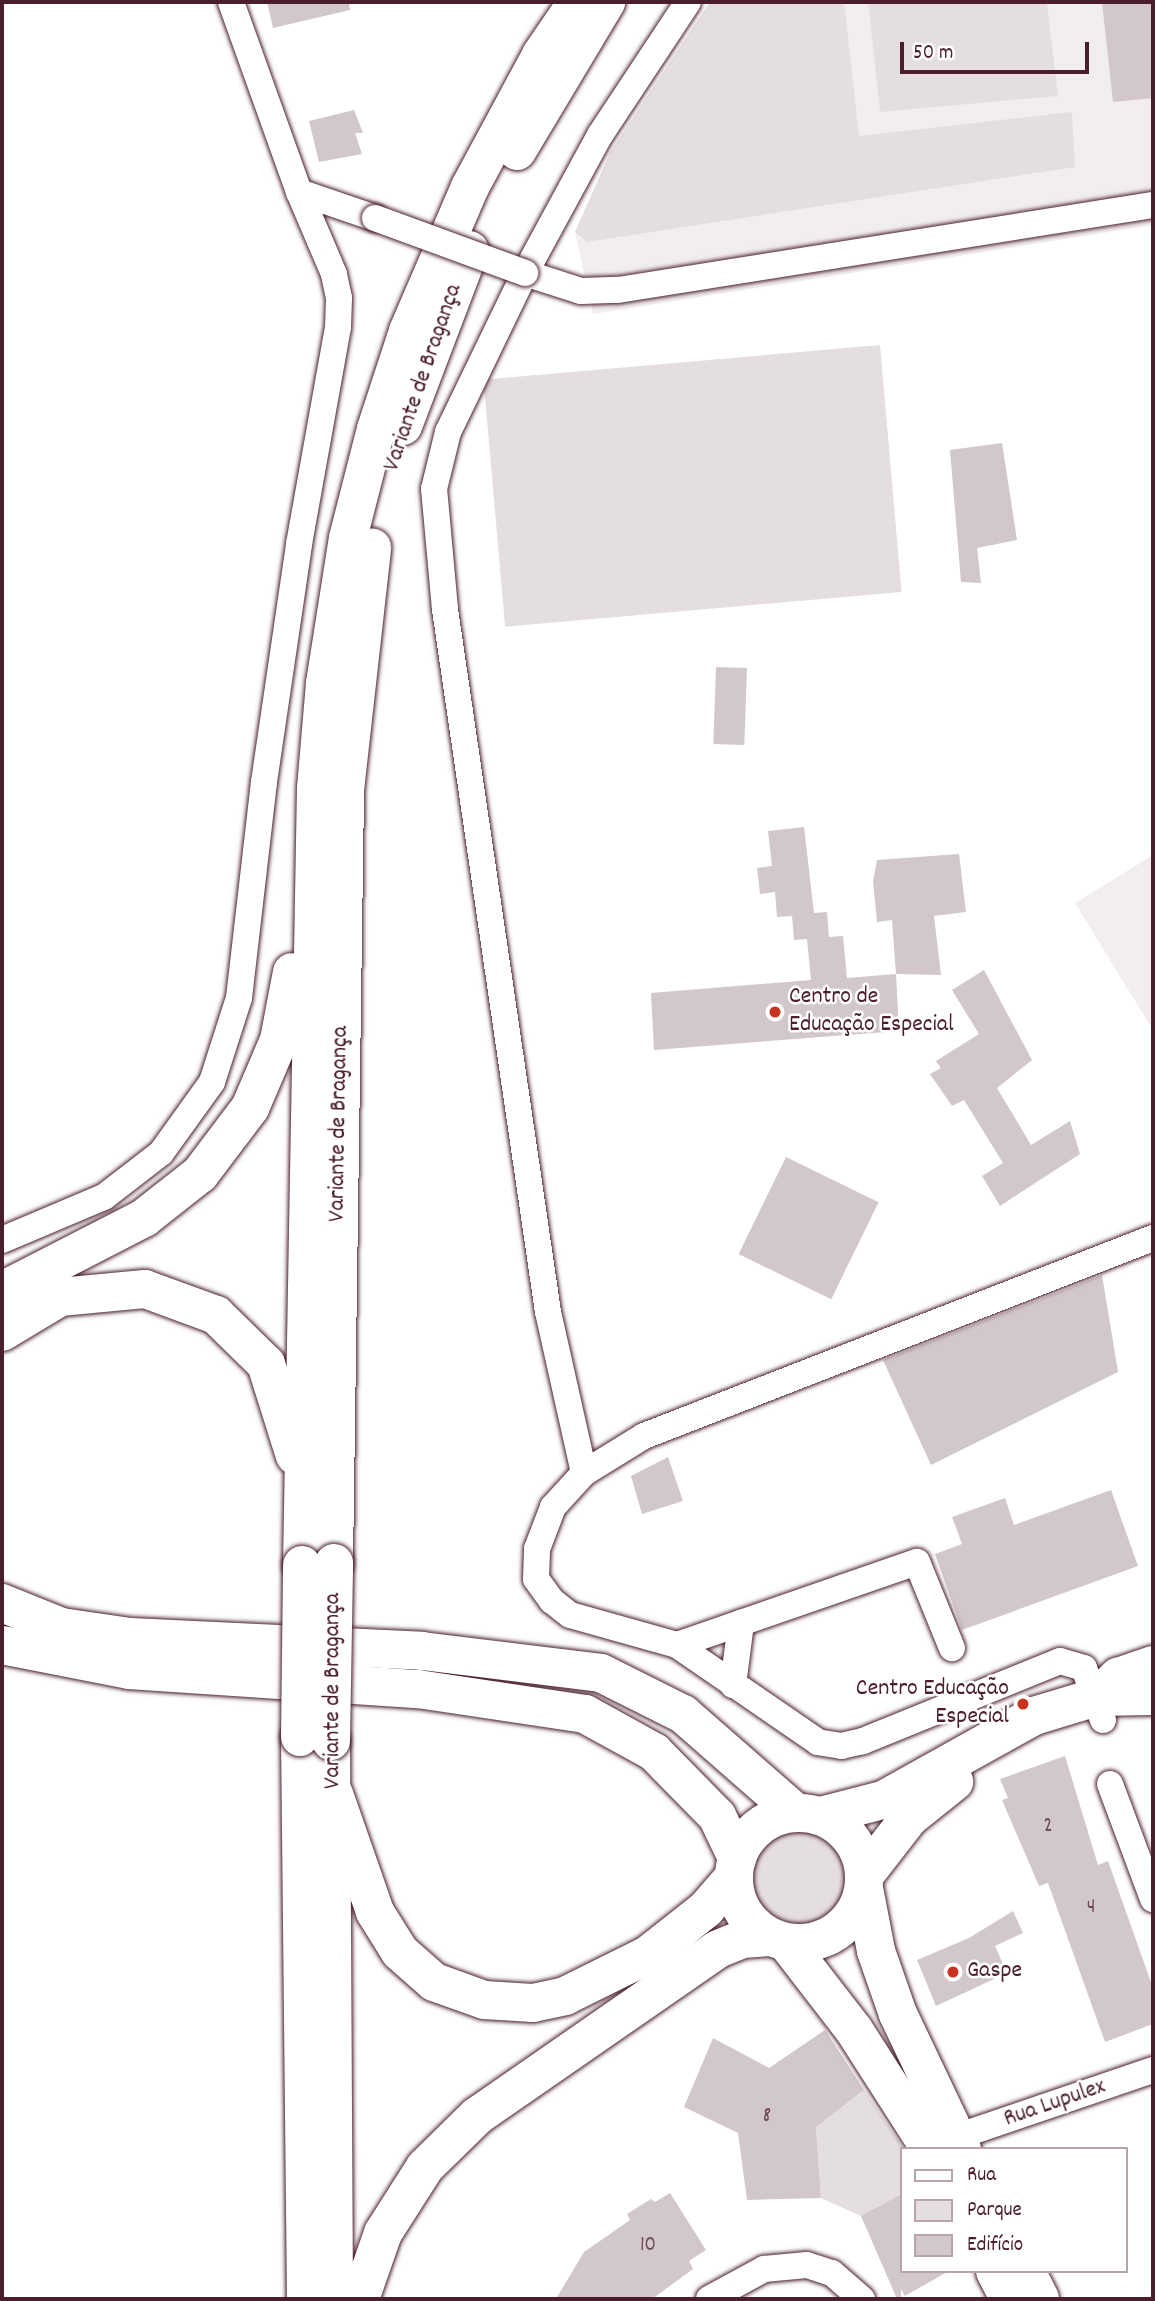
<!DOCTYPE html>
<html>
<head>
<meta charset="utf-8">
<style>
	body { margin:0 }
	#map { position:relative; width:1155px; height:2301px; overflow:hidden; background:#fff; font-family:Dekko,sans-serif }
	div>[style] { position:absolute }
	.built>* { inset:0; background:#f2eeef }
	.green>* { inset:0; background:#e5dee0; transform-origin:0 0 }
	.round { border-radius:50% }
	.building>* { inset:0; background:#d2c7cb; transform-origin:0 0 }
	.roads { filter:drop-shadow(0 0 2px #4a1f2b) drop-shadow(0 0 2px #4a1f2b) }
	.street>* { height:26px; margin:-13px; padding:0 13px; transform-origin:13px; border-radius:13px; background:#fff }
	.secondary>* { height:38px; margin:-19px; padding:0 19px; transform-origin:19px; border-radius:19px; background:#fff }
	.primary>* { height:38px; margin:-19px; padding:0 19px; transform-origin:19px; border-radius:19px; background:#fff }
	.primary>.ring { margin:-19px; padding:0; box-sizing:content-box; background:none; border:38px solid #fff; border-radius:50% }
	.highway>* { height:38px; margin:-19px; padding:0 19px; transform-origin:19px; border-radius:19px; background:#fff }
	.bridges { filter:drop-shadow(0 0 2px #4a1f2b) drop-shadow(0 0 2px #4a1f2b) }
	.street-bridge>* { height:26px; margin:-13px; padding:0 13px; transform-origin:13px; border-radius:13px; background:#fff }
	.highway-bridge>* { height:38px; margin:-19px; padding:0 19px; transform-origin:19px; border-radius:19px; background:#fff }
	.dots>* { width:19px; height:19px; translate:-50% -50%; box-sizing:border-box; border:4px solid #fff; border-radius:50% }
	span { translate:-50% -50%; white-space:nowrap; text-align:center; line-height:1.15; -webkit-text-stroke:5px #fff; paint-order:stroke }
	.number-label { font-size:21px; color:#6c4953 }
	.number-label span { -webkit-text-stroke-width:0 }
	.street-label { font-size:24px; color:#4a1f2b }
	.poi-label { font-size:24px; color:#4a1f2b }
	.left { translate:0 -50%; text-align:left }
	.right { translate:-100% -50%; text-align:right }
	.frame { position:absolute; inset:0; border:4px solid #4a1f2b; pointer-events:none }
	.legend { position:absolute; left:900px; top:2147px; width:228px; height:126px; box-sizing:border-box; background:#fff; border:2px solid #b7a5aa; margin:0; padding:9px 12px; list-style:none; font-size:21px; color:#4a1f2b }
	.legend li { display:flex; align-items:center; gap:14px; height:35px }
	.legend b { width:35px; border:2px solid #b7a5aa }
	.scale { position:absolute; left:900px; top:42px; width:189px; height:32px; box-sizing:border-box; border:4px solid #4a1f2b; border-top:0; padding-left:9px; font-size:21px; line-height:24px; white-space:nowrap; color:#4a1f2b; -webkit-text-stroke:5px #fff; paint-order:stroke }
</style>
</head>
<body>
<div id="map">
	<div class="built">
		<i style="clip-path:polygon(710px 2px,1153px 2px,1153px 225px,593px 314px,575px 232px,611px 151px)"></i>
		<i style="clip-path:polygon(1153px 855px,1153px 1030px,1075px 903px)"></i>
	</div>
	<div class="green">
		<i style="clip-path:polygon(710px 2px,844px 2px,859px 136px,1072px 112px,1075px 167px,587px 242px,575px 232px,611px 151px)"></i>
		<i style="clip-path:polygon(868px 2px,1047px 2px,1058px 96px,880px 112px)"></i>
		<i style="left:880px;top:345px;width:248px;height:398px;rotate:85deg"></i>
		<i class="round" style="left:749px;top:1831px;width:100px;height:100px"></i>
		<i style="clip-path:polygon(864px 2090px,904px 2149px,901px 2194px,861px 2216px,821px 2198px,816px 2127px)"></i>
	</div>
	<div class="building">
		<i style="clip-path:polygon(267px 2px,349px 2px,350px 10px,273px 28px)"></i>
		<i style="clip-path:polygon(1102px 2px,1153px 2px,1153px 98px,1113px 102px)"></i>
		<i style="clip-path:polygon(354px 110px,363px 133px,355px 133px,362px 154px,319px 162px,309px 121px)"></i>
		<i style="clip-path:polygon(1002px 443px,1017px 540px,977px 548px,981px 583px,961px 582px,950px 450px)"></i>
		<i style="left:716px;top:667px;width:31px;height:77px;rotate:2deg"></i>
		<i style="clip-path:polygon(804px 827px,814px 913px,827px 912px,829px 937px,843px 936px,847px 978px,896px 974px,899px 1031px,654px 1050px,651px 993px,811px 980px,807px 939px,794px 940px,792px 916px,777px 917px,775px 892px,760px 894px,757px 868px,772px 866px,768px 831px)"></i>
		<i style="clip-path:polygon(959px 854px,966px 912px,934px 916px,941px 975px,896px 974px,892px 920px,877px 922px,873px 881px,877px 860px)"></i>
		<i style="clip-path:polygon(984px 970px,1032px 1060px,997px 1088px,1031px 1145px,1070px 1121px,1080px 1154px,1000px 1206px,982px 1176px,1003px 1163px,964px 1100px,952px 1106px,930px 1074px,941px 1068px,936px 1061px,979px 1034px,952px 990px)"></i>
		<i style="left:786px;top:1157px;width:103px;height:108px;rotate:26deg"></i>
		<i style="clip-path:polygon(1102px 1275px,1118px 1372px,931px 1465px,883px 1360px)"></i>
		<i style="clip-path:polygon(668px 1457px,683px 1501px,642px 1514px,631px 1476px)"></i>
		<i style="clip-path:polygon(1111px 1490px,1138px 1566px,962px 1630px,935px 1554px,962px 1544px,952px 1517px,1005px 1498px,1014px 1525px)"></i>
		<i style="clip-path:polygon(1065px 1756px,1098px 1865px,1108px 1861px,1153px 1988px,1153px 2024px,1105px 2042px,1048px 1883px,1039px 1886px,1002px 1800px,1008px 1798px,1000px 1779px)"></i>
		<i style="clip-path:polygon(1013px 1911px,1023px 1933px,995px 1946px,1007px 1973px,936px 2006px,917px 1960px,969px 1938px)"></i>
		<i style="clip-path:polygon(825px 2030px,864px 2090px,816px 2127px,821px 2198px,747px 2200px,738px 2133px,684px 2107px,713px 2038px,769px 2068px)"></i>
		<i style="clip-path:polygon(670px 2193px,706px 2250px,689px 2261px,693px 2269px,652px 2299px,556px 2299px,584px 2252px,630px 2220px,627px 2214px,651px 2199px,655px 2202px)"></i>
		<i style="clip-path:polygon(901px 2194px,901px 2271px,949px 2271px,905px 2296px,901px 2289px,901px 2299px,897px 2299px,861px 2216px)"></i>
	</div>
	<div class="roads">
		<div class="street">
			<i style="left:299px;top:192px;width:80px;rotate:18.9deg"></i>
			<i style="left:525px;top:273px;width:59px;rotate:17.8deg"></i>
			<i style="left:581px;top:291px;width:37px;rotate:-2deg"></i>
			<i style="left:618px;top:290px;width:542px;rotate:-9.03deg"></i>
			<i style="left:2px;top:1240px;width:111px;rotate:-22.9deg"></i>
			<i style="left:104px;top:1197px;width:72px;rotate:-37.7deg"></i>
			<i style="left:161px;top:1153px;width:87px;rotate:-54.3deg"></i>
			<i style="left:212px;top:1082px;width:88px;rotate:-72.2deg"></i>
			<i style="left:239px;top:998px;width:217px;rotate:-83.4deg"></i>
			<i style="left:264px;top:782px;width:241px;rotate:-81.6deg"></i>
			<i style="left:299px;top:544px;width:220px;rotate:-79.8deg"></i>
			<i style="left:338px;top:327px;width:29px;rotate:-88deg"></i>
			<i style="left:339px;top:298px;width:25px;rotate:-102deg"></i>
			<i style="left:334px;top:274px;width:89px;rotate:-113.1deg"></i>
			<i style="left:299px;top:192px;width:202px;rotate:-109.7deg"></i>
			<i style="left:584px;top:1473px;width:165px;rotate:-102.6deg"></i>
			<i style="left:548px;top:1312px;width:711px;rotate:-98.34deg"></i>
			<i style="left:445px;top:609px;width:121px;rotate:-95.2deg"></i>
			<i style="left:434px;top:489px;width:59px;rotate:-76.2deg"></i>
			<i style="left:448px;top:432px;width:177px;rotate:-64.2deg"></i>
			<i style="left:525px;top:273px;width:157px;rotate:-61.5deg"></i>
			<i style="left:600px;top:135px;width:159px;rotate:-56.5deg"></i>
			<i style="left:677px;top:1645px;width:254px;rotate:-19.1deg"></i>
			<i style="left:917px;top:1562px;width:93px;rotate:67.9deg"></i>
			<i style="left:733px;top:1685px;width:63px;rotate:-82.6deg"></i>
			<i style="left:1103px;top:1720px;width:55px;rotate:-110.1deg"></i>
			<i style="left:1084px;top:1668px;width:25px;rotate:-164deg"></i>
			<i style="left:1060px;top:1661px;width:213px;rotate:157.9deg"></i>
			<i style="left:863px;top:1741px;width:22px;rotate:167deg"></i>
			<i style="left:842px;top:1746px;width:24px;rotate:-171deg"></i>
			<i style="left:818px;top:1742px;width:171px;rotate:-145.5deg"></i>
			<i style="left:677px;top:1645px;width:111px;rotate:-164.3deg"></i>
			<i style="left:570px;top:1615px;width:23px;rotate:-142deg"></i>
			<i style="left:552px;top:1601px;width:27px;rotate:-126deg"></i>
			<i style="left:536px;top:1579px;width:30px;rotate:-88deg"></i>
			<i style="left:537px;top:1549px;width:45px;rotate:-69.1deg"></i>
			<i style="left:553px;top:1507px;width:46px;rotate:-47.6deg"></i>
			<i style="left:584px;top:1473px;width:70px;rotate:-31.7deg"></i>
			<i style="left:644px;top:1436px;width:546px;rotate:-21.26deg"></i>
			<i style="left:1110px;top:1784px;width:123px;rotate:69.5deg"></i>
			<i style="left:956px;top:2137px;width:208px;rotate:-18.8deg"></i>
			<i style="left:709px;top:2299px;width:63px;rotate:-28.6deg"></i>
			<i style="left:764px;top:2269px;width:43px;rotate:-5.3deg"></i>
			<i style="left:807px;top:2265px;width:26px;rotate:18deg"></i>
			<i style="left:832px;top:2273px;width:40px;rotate:41deg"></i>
		</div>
		<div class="secondary">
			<i style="left:864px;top:1888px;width:64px;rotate:79.2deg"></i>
			<i style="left:876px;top:1951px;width:67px;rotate:70.8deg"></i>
			<i style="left:898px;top:2014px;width:149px;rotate:64.6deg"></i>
			<i style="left:786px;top:1942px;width:111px;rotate:52.3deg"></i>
			<i style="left:854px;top:2030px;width:141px;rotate:57.4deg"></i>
			<i style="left:995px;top:2271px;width:31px;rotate:63deg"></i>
			<i style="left:1026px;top:2271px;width:31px;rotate:63deg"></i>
		</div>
		<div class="primary">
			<i style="left:34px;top:1623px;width:97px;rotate:8.3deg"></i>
			<i style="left:130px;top:1637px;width:292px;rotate:2.7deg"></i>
			<i style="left:422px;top:1651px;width:180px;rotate:7deg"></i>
			<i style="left:601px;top:1673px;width:92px;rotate:26.6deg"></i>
			<i style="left:683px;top:1714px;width:149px;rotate:41.2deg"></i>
			<i style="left:2px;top:1645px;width:129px;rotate:11.1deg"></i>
			<i style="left:129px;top:1670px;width:290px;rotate:3.8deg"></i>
			<i style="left:418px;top:1689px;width:169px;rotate:8.5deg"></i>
			<i style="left:585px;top:1714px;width:79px;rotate:28.8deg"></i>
			<i style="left:654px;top:1752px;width:90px;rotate:45.5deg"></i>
			<i style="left:717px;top:1816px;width:47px;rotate:64.5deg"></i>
			<i style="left:1098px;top:1696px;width:28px;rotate:-44deg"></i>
			<i style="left:1118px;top:1677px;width:37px;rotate:-19deg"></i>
			<i class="ring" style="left:734px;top:1813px;width:92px;height:92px"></i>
			<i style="left:821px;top:1816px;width:64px;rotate:-14.5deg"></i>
			<i style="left:883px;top:1800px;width:173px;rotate:-29.1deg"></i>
			<i style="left:1034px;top:1716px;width:66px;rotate:-16.8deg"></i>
			<i style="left:1097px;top:1697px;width:56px;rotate:-1deg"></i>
			<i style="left:864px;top:1876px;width:73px;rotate:-52.2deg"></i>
			<i style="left:909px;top:1818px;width:58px;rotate:-38.7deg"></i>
		</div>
		<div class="highway">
			<i style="left:517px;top:151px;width:174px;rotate:-59.1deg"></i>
			<i style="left:403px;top:426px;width:188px;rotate:-69.2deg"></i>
			<i style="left:2px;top:1291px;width:160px;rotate:-27.2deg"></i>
			<i style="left:144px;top:1218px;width:71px;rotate:-38.2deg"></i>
			<i style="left:200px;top:1174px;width:83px;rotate:-52.9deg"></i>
			<i style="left:250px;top:1108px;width:74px;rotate:-66.9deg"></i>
			<i style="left:279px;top:1040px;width:69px;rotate:-79.2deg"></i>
			<i style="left:2px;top:1332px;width:68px;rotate:-31.1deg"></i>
			<i style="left:60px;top:1297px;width:85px;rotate:-5.4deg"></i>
			<i style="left:145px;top:1289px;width:76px;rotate:20.1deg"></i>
			<i style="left:216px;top:1315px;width:70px;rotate:44.4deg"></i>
			<i style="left:266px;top:1364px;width:96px;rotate:72.5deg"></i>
			<i style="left:334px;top:1563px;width:773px;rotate:-89.18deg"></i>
			<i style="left:345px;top:790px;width:244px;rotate:-83.6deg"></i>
			<i style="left:302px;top:1565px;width:777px;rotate:-88.97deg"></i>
			<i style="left:316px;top:788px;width:105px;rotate:-85.1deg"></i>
			<i style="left:325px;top:683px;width:147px;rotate:-81deg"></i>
			<i style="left:348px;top:538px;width:113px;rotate:-75.6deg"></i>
			<i style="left:376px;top:429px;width:103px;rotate:-71.9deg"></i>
			<i style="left:408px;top:331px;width:157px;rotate:-66.7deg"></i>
			<i style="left:470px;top:187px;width:150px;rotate:-61.7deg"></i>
			<i style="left:541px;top:55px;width:64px;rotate:-55.8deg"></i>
			<i style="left:2px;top:1603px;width:69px;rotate:22.1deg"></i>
			<i style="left:300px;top:1737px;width:562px;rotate:89.39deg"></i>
			<i style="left:331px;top:1741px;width:558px;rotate:89.69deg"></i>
			<i style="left:334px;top:1794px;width:125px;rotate:70.8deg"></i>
			<i style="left:375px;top:1912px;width:47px;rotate:58deg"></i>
			<i style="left:400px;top:1952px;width:45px;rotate:41.4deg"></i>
			<i style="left:434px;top:1982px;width:53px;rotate:19.8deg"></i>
			<i style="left:484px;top:2000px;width:49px;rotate:3.5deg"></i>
			<i style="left:533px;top:2003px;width:33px;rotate:-12deg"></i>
			<i style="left:565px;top:1996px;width:93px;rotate:-26.3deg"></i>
			<i style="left:648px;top:1955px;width:74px;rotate:-38.4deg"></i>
			<i style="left:706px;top:1909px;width:41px;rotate:-48.9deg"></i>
			<i style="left:360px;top:2299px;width:70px;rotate:-70.8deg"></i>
			<i style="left:383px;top:2233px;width:78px;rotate:-57.5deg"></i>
			<i style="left:425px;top:2167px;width:73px;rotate:-44.4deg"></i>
			<i style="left:477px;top:2116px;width:293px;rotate:-34.7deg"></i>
			<i style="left:718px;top:1949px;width:27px;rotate:-22deg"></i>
			<i style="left:743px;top:1939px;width:27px;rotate:-4deg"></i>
		</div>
	</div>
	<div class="bridges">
		<div class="street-bridge">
			<i style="left:375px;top:218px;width:160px;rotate:20.1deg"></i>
		</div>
		<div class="highway-bridge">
			<i style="left:300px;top:1737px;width:172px;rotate:-89.3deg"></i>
			<i style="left:331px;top:1741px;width:178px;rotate:-89deg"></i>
		</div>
	</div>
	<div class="dots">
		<i style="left:775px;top:1012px;background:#c8321e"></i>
		<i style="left:1023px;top:1704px;background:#c8321e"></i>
		<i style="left:953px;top:1972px;background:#c8321e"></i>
	</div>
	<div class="number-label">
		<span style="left:1048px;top:1827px">2</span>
		<span style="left:1091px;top:1908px">4</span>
		<span style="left:767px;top:2117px">8</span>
		<span style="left:648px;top:2246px">10</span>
	</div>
	<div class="street-label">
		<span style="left:424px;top:378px;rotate:-71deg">Variante de Bragança</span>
		<span style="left:340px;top:1124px;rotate:-89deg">Variante de Bragança</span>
		<span style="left:334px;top:1691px;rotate:-90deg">Variante de Bragança</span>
		<span style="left:1055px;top:2104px;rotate:-19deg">Rua Lupulex</span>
	</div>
	<div class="poi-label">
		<span class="left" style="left:789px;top:1012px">Centro de<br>Educação Especial</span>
		<span class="right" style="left:1009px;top:1704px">Centro Educação<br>Especial</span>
		<span class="left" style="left:967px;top:1972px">Gaspe</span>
	</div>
	<div class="frame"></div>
	<ul class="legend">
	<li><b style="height:9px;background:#fff"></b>Rua</li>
	<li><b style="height:19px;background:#e5dee0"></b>Parque</li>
	<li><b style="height:19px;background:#d2c7cb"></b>Edifício</li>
	</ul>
	<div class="scale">50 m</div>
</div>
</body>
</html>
